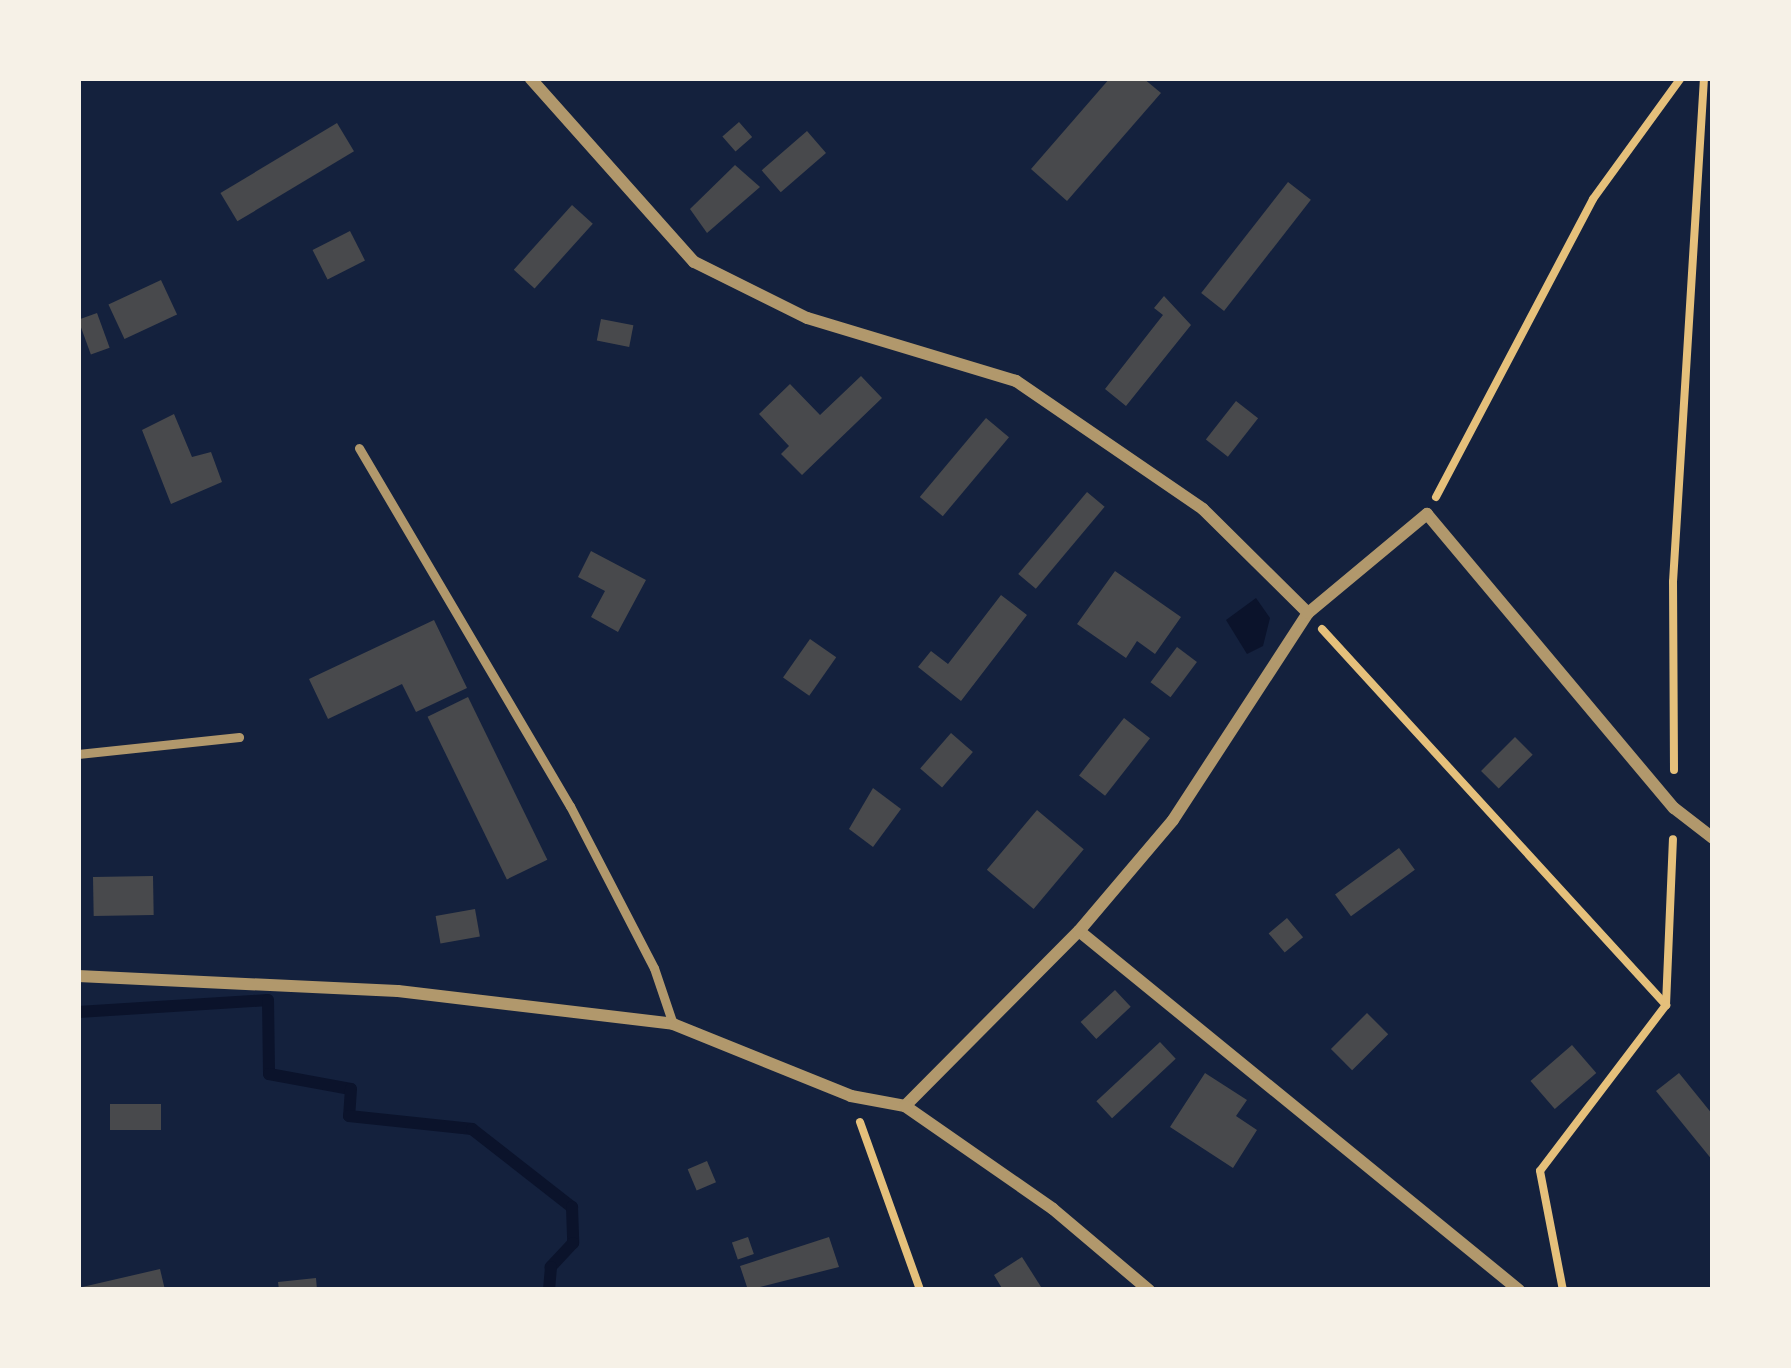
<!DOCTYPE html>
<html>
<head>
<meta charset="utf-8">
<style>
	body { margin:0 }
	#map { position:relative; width:1791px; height:1368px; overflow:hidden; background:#14213d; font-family:"IBM Plex Sans",sans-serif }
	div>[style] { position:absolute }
	.water>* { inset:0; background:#0b132b }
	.stream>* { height:12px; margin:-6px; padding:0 6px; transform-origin:6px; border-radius:6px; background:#0b132b }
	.building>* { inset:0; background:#48494c; transform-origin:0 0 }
	.path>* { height:8px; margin:-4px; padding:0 4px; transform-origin:4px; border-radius:4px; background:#e5c07b }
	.service>* { height:9px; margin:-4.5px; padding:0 4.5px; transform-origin:4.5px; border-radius:4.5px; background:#b1986c }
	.minor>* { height:12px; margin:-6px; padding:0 6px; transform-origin:6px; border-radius:6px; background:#b1986c }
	span { translate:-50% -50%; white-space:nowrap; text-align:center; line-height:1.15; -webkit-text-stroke:9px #f6f1e7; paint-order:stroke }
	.frame { position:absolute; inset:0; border:81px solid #f6f1e7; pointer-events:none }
</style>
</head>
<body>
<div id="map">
	<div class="water">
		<i style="clip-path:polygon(1256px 598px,1270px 618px,1263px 646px,1247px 654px,1226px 620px)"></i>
	</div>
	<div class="stream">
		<i style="left:78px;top:1012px;width:190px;rotate:-3.6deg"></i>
		<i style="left:268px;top:1000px;width:74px;rotate:89.2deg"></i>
		<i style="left:269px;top:1074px;width:83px;rotate:10.4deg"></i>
		<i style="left:351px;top:1089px;width:27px;rotate:94deg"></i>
		<i style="left:349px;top:1116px;width:124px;rotate:6deg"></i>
		<i style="left:472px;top:1129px;width:127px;rotate:38deg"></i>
		<i style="left:572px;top:1207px;width:36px;rotate:88deg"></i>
		<i style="left:573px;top:1243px;width:33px;rotate:133deg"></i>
		<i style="left:551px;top:1267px;width:23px;rotate:95deg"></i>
	</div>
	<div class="building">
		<i style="clip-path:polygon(1110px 78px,1143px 78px,1161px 93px,1067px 201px,1031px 169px)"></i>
		<i style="left:739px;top:122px;width:20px;height:22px;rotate:49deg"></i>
		<i style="left:337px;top:123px;width:33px;height:136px;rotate:59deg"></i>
		<i style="left:807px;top:131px;width:29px;height:60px;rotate:49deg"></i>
		<i style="clip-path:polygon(735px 165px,760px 187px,707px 233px,690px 209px)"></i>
		<i style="left:1288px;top:182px;width:29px;height:141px;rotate:38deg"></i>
		<i style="left:572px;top:205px;width:28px;height:87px;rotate:42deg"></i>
		<i style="left:350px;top:231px;width:33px;height:42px;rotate:63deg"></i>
		<i style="left:161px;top:280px;width:38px;height:58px;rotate:65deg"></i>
		<i style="clip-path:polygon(1164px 296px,1191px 325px,1126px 406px,1105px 389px,1163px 315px,1154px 308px)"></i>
		<i style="left:97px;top:313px;width:37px;height:20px;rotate:70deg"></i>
		<i style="left:601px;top:319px;width:33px;height:22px;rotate:11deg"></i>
		<i style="clip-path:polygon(861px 376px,882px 398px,802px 475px,781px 454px,789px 446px,759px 414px,790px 384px,820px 415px)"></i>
		<i style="left:1236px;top:401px;width:28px;height:49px;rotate:38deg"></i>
		<i style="clip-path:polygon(174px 414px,192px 457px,211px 452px,222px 482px,171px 504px,142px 430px)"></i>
		<i style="left:986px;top:418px;width:30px;height:103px;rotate:40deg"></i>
		<i style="left:1087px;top:492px;width:23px;height:107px;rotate:40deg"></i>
		<i style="clip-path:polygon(591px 551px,646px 580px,618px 632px,591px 617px,605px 591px,578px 577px)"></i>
		<i style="clip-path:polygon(1115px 571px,1181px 617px,1155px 654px,1137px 641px,1126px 658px,1077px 624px)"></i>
		<i style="clip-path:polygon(1001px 595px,1027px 615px,961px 701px,918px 667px,931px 651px,948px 664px)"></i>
		<i style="clip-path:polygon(434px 620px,467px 688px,416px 712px,402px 684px,328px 719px,309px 679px)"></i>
		<i style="left:810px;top:639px;width:32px;height:47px;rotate:35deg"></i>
		<i style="left:1177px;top:647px;width:25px;height:44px;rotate:37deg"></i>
		<i style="left:468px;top:697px;width:181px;height:45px;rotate:64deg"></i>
		<i style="left:1124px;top:718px;width:33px;height:73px;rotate:38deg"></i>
		<i style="left:951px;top:733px;width:29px;height:47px;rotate:41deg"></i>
		<i style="left:1515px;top:737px;width:25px;height:48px;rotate:45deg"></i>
		<i style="clip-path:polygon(873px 788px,901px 809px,873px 847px,849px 829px)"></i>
		<i style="left:1037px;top:810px;width:61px;height:78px;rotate:40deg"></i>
		<i style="left:1399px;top:848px;width:27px;height:79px;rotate:54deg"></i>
		<i style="left:153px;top:876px;width:39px;height:60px;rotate:89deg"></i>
		<i style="left:475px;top:909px;width:28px;height:40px;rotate:80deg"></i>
		<i style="left:1287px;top:918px;width:25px;height:24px;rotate:50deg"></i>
		<i style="left:1115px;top:990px;width:23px;height:47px;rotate:47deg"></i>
		<i style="left:1367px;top:1013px;width:30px;height:51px;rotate:45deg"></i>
		<i style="left:1160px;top:1042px;width:23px;height:87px;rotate:47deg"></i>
		<i style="left:1572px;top:1045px;width:37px;height:55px;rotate:49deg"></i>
		<i style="clip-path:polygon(1205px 1073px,1247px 1100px,1236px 1116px,1257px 1130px,1233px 1168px,1170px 1127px)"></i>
		<i style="clip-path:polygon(1679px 1073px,1713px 1115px,1713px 1161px,1656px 1091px)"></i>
		<i style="left:110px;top:1104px;width:51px;height:26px"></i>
		<i style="left:707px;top:1161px;width:23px;height:21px;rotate:67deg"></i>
		<i style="left:748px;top:1237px;width:18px;height:17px;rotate:71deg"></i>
		<i style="clip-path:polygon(829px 1237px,839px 1267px,748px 1290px,740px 1266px)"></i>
		<i style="clip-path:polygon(1022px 1257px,1043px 1290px,1003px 1290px,994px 1275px)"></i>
		<i style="clip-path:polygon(160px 1269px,165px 1290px,78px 1290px,78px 1288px)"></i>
		<i style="clip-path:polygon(316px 1278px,317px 1290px,279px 1290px,278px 1282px)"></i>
	</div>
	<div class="path">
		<i style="left:1436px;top:497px;width:337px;rotate:-62.2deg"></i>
		<i style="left:1593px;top:199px;width:150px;rotate:-54deg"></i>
		<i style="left:1322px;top:629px;width:510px;rotate:47.54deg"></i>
		<i style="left:1666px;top:1005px;width:208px;rotate:127.2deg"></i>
		<i style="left:1540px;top:1171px;width:121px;rotate:79.1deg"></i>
		<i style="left:1674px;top:770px;width:188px;rotate:-90.3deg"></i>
		<i style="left:1673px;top:582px;width:505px;rotate:-86.48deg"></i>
		<i style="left:1666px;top:1005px;width:166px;rotate:-87.6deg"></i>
		<i style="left:860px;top:1122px;width:178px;rotate:70.3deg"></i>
	</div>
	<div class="service">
		<i style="left:359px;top:448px;width:416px;rotate:59.5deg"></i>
		<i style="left:570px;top:806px;width:182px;rotate:62.6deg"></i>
		<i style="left:654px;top:968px;width:59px;rotate:71.3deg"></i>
		<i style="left:78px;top:754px;width:162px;rotate:-6deg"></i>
	</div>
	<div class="minor">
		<i style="left:1308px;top:613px;width:155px;rotate:-39.8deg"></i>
		<i style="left:1427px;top:514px;width:384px;rotate:50deg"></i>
		<i style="left:1674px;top:808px;width:49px;rotate:37.6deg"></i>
		<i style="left:1079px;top:931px;width:568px;rotate:39.21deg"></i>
		<i style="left:78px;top:976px;width:320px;rotate:2.7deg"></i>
		<i style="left:398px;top:991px;width:277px;rotate:6.8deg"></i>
		<i style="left:673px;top:1024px;width:192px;rotate:22deg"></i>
		<i style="left:851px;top:1096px;width:55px;rotate:10.5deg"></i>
		<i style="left:905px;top:1106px;width:247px;rotate:-45.2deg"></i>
		<i style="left:1079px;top:931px;width:145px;rotate:-49.7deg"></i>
		<i style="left:1173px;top:820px;width:247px;rotate:-56.9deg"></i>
		<i style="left:1308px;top:613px;width:148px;rotate:-135.3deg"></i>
		<i style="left:1203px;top:509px;width:227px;rotate:-145.6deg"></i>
		<i style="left:1016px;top:381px;width:218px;rotate:-163.2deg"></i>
		<i style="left:807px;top:318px;width:126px;rotate:-153.6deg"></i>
		<i style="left:694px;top:262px;width:246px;rotate:-131.7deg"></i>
		<i style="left:905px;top:1106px;width:180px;rotate:34.8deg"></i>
		<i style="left:1053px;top:1209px;width:126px;rotate:40.2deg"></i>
	</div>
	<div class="frame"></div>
</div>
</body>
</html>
